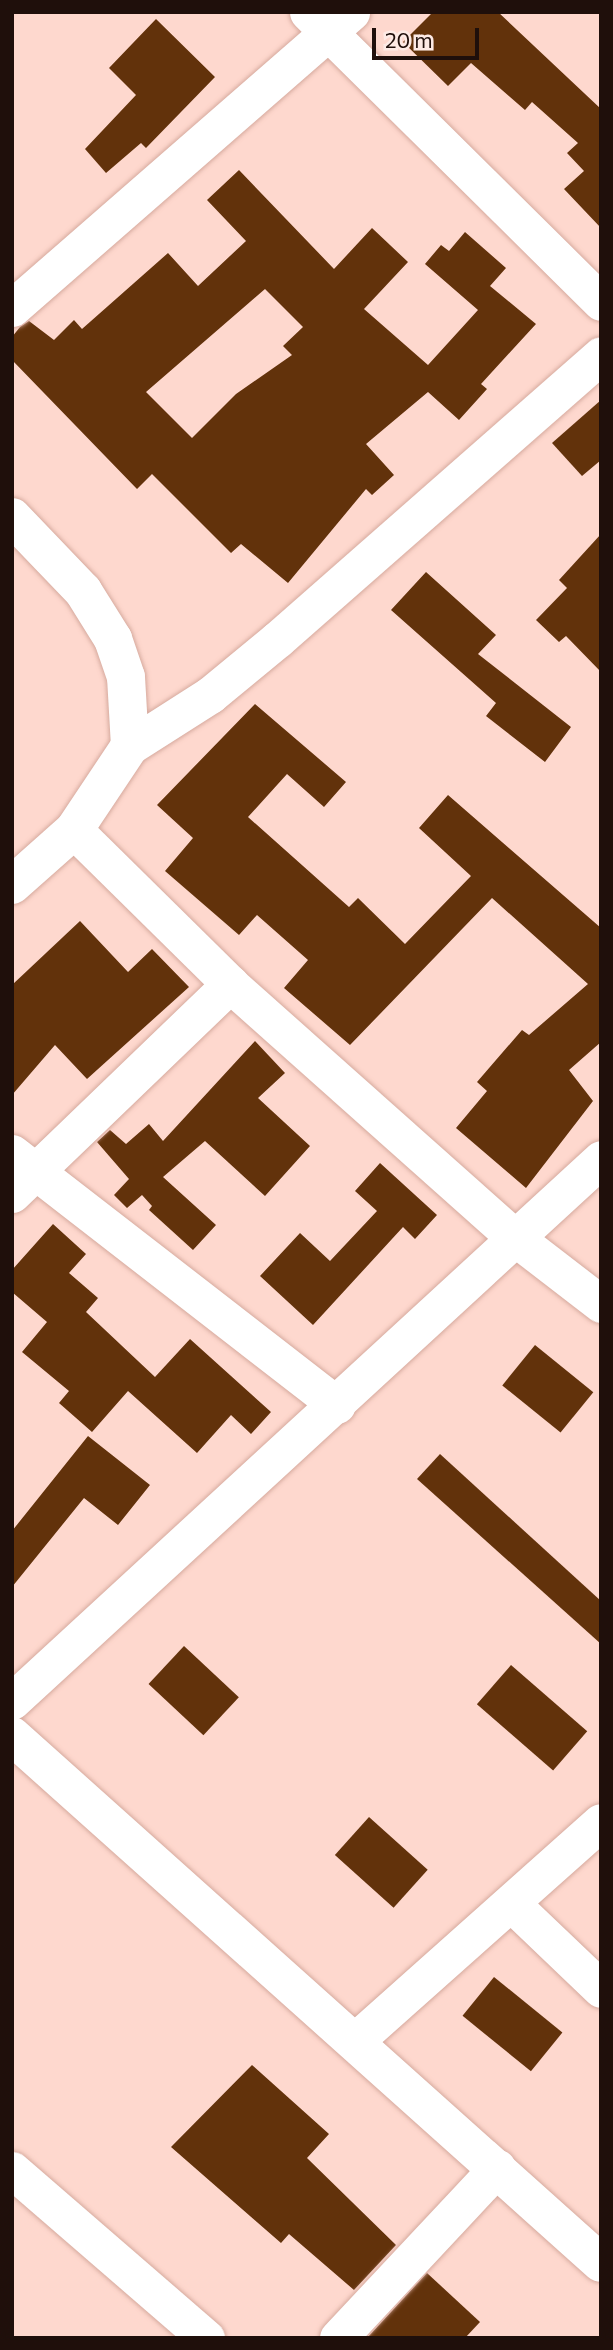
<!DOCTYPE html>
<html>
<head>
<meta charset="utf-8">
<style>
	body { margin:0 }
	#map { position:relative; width:613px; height:2350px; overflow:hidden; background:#fed8ce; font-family:Commissioner,sans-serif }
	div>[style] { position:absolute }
	.building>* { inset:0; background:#62320b; transform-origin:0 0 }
	.roads { filter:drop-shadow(0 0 2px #d6aa9e) drop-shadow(0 0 2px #d6aa9e) }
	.minor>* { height:37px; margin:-18.5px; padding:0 18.5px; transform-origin:18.5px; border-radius:18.5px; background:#fff }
	.secondary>* { height:38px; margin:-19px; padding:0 19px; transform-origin:19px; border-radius:19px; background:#fff }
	span { translate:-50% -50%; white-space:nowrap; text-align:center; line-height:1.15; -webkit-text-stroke:7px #fdeae5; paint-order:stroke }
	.frame { position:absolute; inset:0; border:14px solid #1f0f0b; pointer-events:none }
	.scale { position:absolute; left:372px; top:28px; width:107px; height:32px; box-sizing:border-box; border:4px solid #1f0f0b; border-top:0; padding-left:9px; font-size:21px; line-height:24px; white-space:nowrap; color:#1f0f0b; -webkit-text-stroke:5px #fdeae5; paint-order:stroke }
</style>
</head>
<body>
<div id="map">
	<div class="building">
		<i style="clip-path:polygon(433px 12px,498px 12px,601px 109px,601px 228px,564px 189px,584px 171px,567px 153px,578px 143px,532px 102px,525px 110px,471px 63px,448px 86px,403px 42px)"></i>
		<i style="clip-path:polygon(156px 19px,215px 77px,146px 148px,141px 143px,106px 173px,85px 149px,136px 95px,109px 68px)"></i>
		<i style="clip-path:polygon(evenodd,239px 170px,334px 269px,372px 228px,408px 262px,364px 309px,428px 365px,478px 310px,425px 264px,441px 245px,449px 251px,465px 232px,506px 268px,490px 286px,536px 324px,481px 384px,487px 389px,459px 420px,428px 392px,366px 444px,394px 475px,372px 495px,366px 489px,288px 583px,241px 544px,231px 553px,152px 474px,137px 489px,12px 360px,12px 337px,20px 327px,29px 321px,54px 340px,74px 320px,82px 329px,168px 253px,198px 286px,246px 241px,207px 200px,239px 170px,265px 289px,303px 327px,283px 346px,292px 355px,236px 394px,192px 438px,146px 392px,265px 289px)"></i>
		<i style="clip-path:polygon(601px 400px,601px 460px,582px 476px,552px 443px)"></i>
		<i style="clip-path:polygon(601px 534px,601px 672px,566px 636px,559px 642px,536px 620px,567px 588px,559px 580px)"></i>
		<i style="clip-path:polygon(426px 572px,496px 635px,478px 654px,571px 727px,545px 762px,486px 716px,496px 703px,391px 610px)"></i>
		<i style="clip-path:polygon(255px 704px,346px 782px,324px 807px,287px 774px,248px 817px,349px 907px,358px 898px,405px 944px,471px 876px,419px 828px,448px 795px,601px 928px,601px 1042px,569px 1070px,593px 1101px,526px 1188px,456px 1128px,487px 1091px,477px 1082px,522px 1030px,529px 1035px,588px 984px,492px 898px,350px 1045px,284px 988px,308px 960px,257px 915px,239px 935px,165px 871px,193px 838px,157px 805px)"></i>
		<i style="clip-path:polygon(80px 921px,128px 972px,152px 949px,189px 987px,87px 1079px,55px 1045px,12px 1095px,12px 985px)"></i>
		<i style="clip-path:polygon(255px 1041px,285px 1073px,258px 1098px,310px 1146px,265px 1196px,205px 1141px,163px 1177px,216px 1225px,193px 1250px,149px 1210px,152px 1206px,142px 1195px,127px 1208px,114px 1195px,129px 1179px,97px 1142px,110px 1130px,126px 1144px,149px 1124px,163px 1141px)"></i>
		<i style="clip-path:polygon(380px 1163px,437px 1215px,415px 1239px,403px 1227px,313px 1325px,260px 1276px,300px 1233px,330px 1261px,377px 1211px,355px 1191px)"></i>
		<i style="clip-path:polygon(53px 1224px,86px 1254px,69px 1273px,98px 1298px,86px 1312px,155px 1377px,190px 1339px,271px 1412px,251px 1434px,231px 1415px,197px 1453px,128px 1391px,92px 1432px,59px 1403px,69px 1391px,22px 1352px,47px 1322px,12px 1292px,12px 1270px)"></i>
		<i style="left:535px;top:1345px;width:75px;height:52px;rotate:39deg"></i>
		<i style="clip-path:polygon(88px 1436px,150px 1485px,118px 1525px,84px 1498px,12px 1587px,12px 1531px)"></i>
		<i style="clip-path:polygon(440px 1454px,601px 1601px,601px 1644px,417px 1479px)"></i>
		<i style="left:184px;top:1646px;width:75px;height:52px;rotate:43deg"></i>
		<i style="left:511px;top:1665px;width:101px;height:52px;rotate:41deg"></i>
		<i style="left:369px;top:1817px;width:79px;height:51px;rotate:42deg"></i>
		<i style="left:494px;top:1977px;width:88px;height:50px;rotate:39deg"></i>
		<i style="clip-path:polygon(252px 2065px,329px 2134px,307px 2158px,396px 2245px,354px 2290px,289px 2234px,281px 2243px,171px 2147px)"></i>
		<i style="clip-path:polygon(427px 2273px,480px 2322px,465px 2338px,367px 2338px)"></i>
	</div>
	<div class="roads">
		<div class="minor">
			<i style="left:308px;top:12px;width:412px;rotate:44.7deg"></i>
			<i style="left:12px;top:308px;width:450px;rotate:-41.1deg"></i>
			<i style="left:130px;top:746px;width:95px;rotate:-32.5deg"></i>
			<i style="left:210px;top:695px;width:88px;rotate:-39.5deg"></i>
			<i style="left:278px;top:639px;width:430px;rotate:-41.3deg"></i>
			<i style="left:74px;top:830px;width:219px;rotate:44.6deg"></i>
			<i style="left:230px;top:984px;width:380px;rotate:41.7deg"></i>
			<i style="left:514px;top:1237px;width:110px;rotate:37.6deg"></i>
			<i style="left:12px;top:1153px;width:411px;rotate:37.8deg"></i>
			<i style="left:12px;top:1194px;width:303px;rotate:-43.9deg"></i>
			<i style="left:12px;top:1701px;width:800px;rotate:-42.62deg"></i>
			<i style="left:511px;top:1903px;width:124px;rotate:43.7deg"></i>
			<i style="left:355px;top:2041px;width:329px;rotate:-41.7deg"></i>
			<i style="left:12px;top:2170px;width:257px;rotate:40.9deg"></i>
			<i style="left:338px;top:2338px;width:233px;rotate:-46.9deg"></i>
		</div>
		<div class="secondary">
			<i style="left:12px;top:517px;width:103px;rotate:46.2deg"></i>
			<i style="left:83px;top:591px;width:57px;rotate:58deg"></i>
			<i style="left:113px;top:639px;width:40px;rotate:71.1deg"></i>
			<i style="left:126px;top:677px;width:69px;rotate:86.7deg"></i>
			<i style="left:130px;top:746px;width:101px;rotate:123.7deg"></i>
			<i style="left:74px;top:830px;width:83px;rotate:138.4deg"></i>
			<i style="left:12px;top:1736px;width:790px;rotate:41.82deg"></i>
		</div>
	</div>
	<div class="frame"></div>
	<div class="scale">20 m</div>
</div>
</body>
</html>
